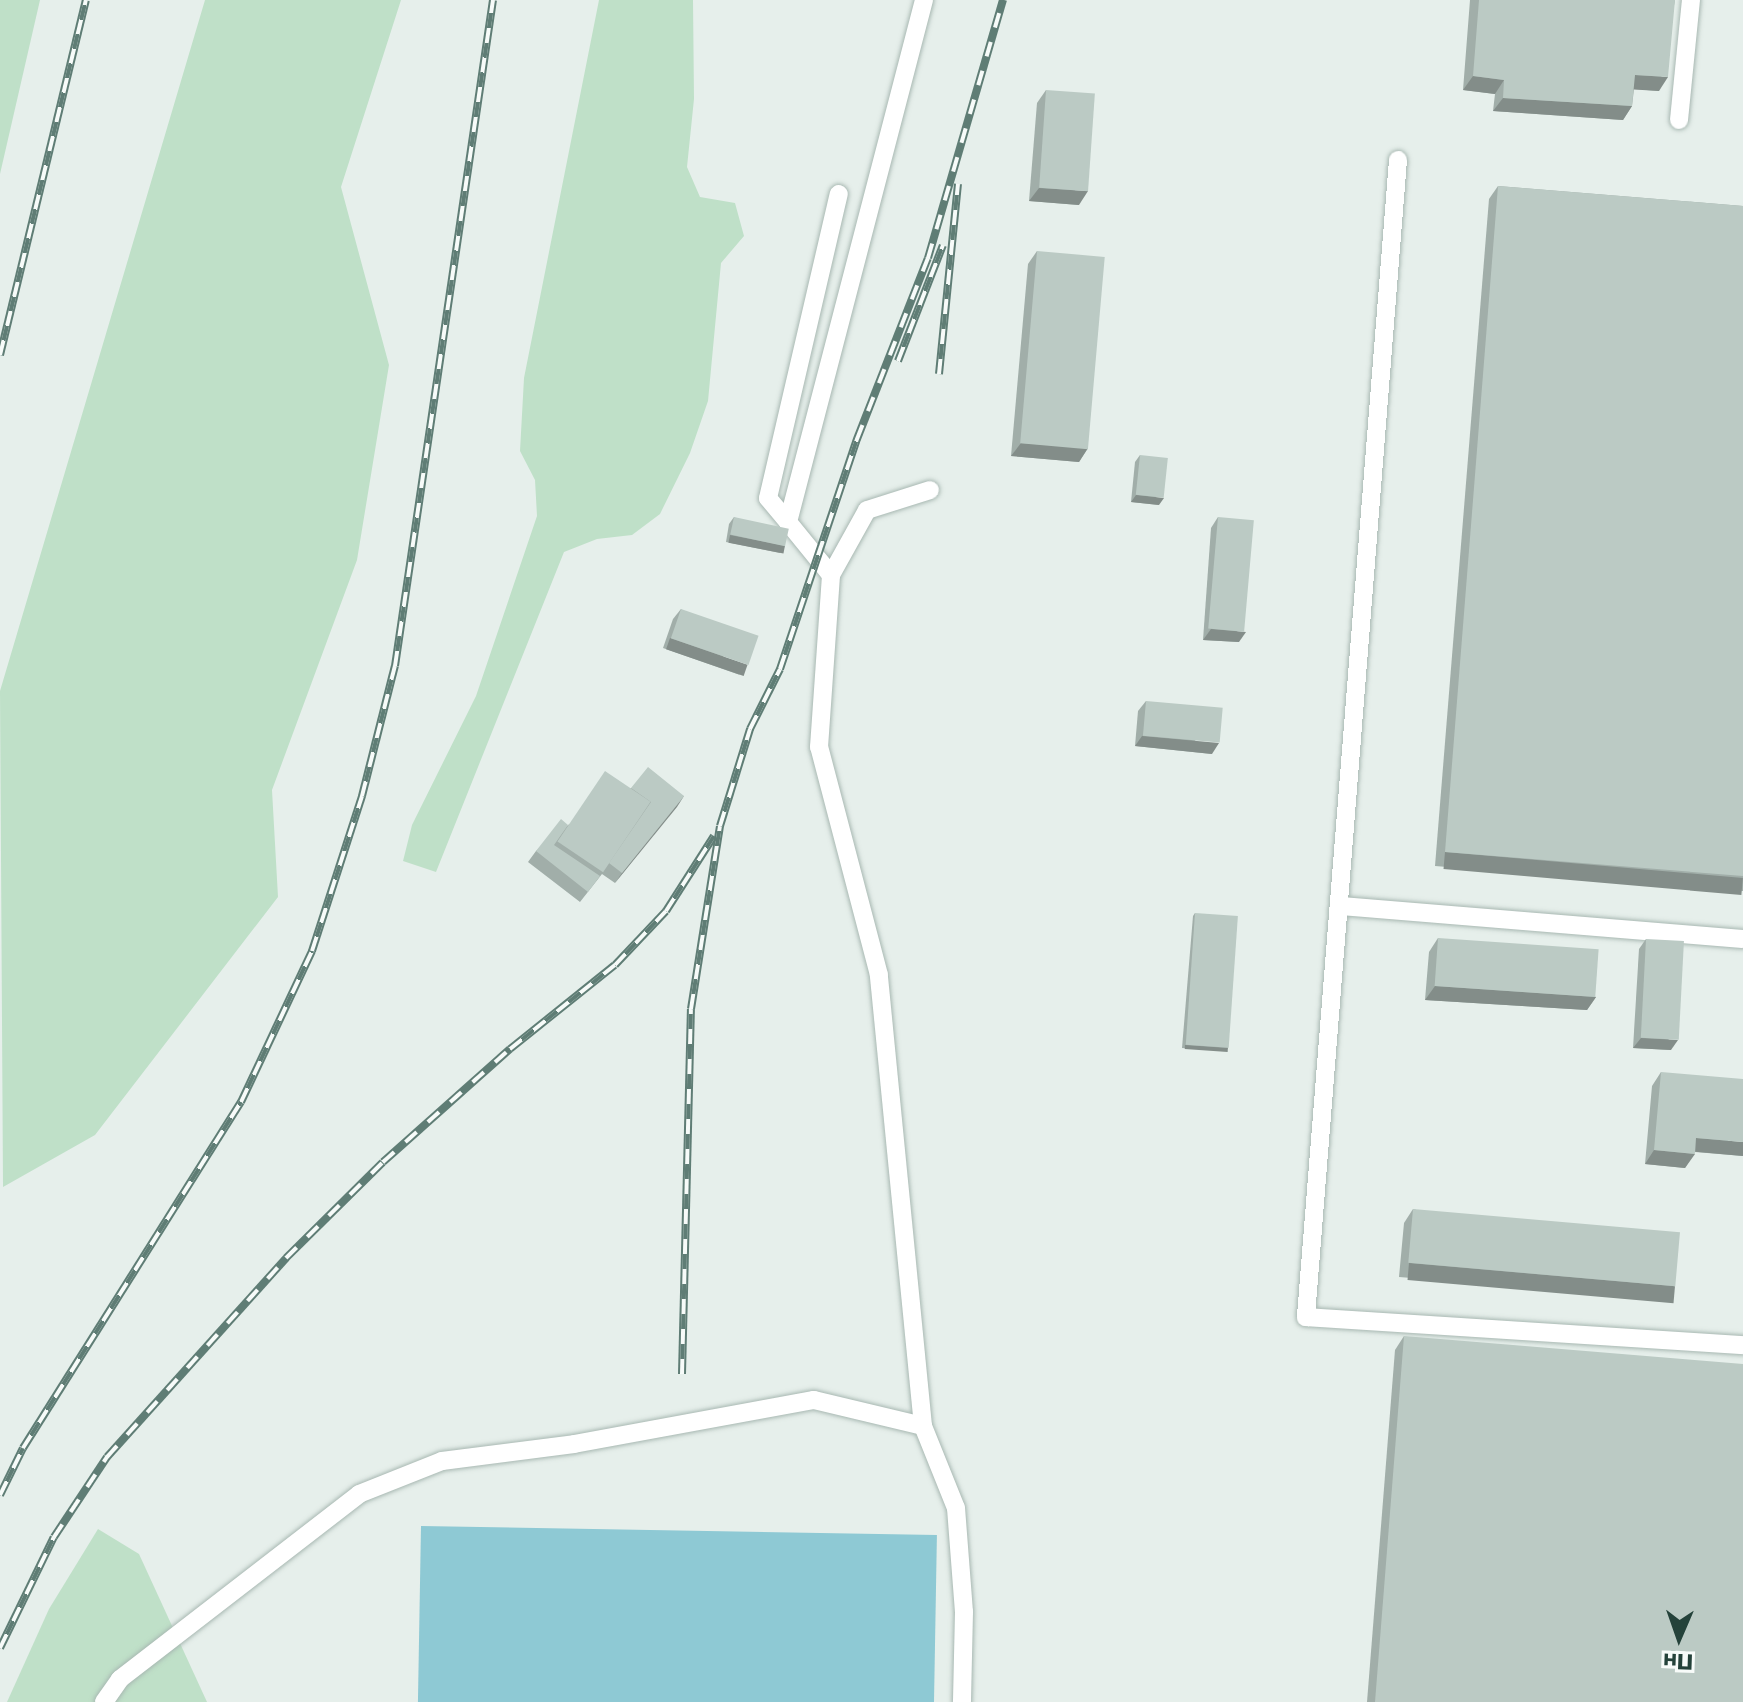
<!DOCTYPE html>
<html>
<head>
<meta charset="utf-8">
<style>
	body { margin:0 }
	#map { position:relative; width:1743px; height:1702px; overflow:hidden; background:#e6efeb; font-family:"Golos Text",sans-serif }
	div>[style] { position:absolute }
	.green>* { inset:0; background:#bfe0c8 }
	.water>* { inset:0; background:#8ec9d4; transform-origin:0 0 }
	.roads { filter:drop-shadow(0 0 2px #a8b8b2) drop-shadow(0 0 2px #a8b8b2) }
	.minor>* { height:18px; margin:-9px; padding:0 9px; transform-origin:9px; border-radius:9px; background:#fff }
	.rail>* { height:8px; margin-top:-4px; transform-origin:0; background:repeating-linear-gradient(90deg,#f7fbf9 0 15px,#5f7d75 0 30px); box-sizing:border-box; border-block:2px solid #5f7d75 }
	.wall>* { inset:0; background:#a1aea9 }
	.shaded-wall>* { inset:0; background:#838d89; transform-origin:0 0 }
	.building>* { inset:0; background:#bbcac4; transform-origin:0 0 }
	span { translate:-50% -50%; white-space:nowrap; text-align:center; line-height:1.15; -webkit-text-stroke:7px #f7fbf9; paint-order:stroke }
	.north { position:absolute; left:1639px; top:1598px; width:80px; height:80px; -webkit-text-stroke:6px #f7fbf9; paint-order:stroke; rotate:182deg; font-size:22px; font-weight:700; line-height:32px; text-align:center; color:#24423a }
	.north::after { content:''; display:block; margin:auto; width:28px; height:36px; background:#24423a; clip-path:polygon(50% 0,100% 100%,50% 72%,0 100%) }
</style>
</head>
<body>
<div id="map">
	<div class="green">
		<i style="clip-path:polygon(0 0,40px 0,0 174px)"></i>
		<i style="clip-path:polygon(205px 0,401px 0,341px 187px,389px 365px,357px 560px,272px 790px,278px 897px,95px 1135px,3px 1187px,0 691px)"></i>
		<i style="clip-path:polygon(599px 0,693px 0,694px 99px,687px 167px,700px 197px,735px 203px,744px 236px,721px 263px,708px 401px,690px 453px,660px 514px,632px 535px,597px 539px,564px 552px,436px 872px,403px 861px,412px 825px,476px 696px,537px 516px,535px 480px,520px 451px,524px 378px)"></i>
		<i style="clip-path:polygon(98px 1529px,139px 1554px,207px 1702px,7px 1702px,49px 1609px)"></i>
	</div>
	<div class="water">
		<i style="left:421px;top:1526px;width:516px;height:176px;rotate:1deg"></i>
	</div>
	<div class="roads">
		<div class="minor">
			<i style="left:1679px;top:120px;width:121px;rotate:-84.3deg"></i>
			<i style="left:1398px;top:160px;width:1161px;rotate:94.55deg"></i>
			<i style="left:1306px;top:1317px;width:438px;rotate:3.7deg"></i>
			<i style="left:788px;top:522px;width:31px;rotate:-130deg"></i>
			<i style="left:768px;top:498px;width:312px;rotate:-76.9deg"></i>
			<i style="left:831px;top:575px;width:68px;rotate:-129.1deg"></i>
			<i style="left:788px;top:522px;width:539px;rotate:-75.4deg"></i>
			<i style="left:1341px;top:906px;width:403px;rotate:4.7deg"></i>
			<i style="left:923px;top:1426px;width:453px;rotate:-95.6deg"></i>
			<i style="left:879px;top:975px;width:236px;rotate:-104.7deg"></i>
			<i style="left:819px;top:747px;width:172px;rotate:-86deg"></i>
			<i style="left:831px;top:575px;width:74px;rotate:-61deg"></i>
			<i style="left:867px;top:510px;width:66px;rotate:-17.6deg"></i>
			<i style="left:104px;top:1702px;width:28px;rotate:-55deg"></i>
			<i style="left:120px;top:1679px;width:302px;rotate:-37.7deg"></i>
			<i style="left:359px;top:1494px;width:89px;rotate:-21.7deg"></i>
			<i style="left:442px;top:1461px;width:133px;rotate:-7.3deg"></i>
			<i style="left:574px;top:1444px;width:244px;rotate:-10.4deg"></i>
			<i style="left:814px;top:1400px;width:112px;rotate:13.4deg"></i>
			<i style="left:923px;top:1426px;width:88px;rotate:68.1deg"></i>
			<i style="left:956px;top:1508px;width:104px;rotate:85.6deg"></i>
			<i style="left:964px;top:1612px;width:90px;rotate:91.3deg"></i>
		</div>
	</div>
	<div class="rail">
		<i style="left:0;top:355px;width:365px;rotate:-76.4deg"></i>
		<i style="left:898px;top:361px;width:124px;rotate:-68.8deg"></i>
		<i style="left:939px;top:374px;width:191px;rotate:-84.3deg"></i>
		<i style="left:682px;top:1374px;width:365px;rotate:-88.6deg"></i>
		<i style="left:691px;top:1009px;width:185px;rotate:-81deg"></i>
		<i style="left:720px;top:826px;width:102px;rotate:-72.8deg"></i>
		<i style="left:750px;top:729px;width:67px;rotate:-63.4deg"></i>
		<i style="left:780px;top:669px;width:243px;rotate:-71.5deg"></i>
		<i style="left:857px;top:439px;width:194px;rotate:-68.6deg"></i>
		<i style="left:928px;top:258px;width:269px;rotate:-73.8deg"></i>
		<i style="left:0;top:1495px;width:52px;rotate:-63.9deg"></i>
		<i style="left:23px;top:1448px;width:409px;rotate:-57.8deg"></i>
		<i style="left:241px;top:1102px;width:167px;rotate:-64.8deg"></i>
		<i style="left:312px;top:951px;width:163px;rotate:-72.1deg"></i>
		<i style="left:362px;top:796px;width:134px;rotate:-75.8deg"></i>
		<i style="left:395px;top:666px;width:673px;rotate:-81.63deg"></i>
		<i style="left:0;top:1648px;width:123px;rotate:-64.1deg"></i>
		<i style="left:54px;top:1537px;width:96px;rotate:-56.5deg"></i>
		<i style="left:107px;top:1457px;width:268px;rotate:-48deg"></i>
		<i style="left:286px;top:1258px;width:136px;rotate:-44.7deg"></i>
		<i style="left:383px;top:1162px;width:170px;rotate:-41.7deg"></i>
		<i style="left:510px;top:1049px;width:134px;rotate:-38.7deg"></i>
		<i style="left:615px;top:965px;width:74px;rotate:-46.6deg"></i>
		<i style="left:666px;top:911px;width:89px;rotate:-57.4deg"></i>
	</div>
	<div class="wall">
		<i style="clip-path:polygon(1470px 0,1675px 0,1659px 91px,1634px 89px,1632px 106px,1623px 120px,1493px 111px,1495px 94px,1463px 90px)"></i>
		<i style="clip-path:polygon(1046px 90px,1079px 205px,1029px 201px,1037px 103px)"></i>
		<i style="clip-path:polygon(1498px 186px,1743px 206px,1743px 891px,1435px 866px,1489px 199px)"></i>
		<i style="clip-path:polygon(1037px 251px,1088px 448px,1079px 462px,1011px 456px,1028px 264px)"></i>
		<i style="clip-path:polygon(1140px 455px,1159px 505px,1131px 502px,1135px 462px)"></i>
		<i style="clip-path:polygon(734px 517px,785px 546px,780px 553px,726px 542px,729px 524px)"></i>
		<i style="clip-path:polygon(1218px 517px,1239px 642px,1203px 640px,1211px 528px)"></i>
		<i style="clip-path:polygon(681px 609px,740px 675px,663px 648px,673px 619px)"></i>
		<i style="clip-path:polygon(1146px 701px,1212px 754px,1135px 746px,1138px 711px)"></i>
		<i style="clip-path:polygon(631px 788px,684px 796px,615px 883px,602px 874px,580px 902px,528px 862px,536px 851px,568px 825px)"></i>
		<i style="clip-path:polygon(1195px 913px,1228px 1048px,1226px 1051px,1182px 1048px,1193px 916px)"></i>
		<i style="clip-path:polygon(1438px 938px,1596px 997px,1587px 1010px,1425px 1000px,1429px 952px)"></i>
		<i style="clip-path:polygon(1646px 939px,1671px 1050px,1633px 1048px,1639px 949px)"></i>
		<i style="clip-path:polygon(1661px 1072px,1743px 1156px,1695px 1152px,1685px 1168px,1645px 1164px,1652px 1086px)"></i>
		<i style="clip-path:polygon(1413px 1209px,1675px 1285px,1666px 1298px,1399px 1277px,1404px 1223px)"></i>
		<i style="clip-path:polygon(1404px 1336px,1743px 1702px,1367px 1702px,1395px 1350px)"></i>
	</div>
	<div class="shaded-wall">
		<i style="clip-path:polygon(1635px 75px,1668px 77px,1659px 91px,1626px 89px)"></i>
		<i style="clip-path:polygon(1473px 76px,1504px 80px,1495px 94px,1463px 90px)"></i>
		<i style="clip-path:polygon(1503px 98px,1632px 106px,1623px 120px,1493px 111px)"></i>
		<i style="clip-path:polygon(1039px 188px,1088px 191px,1079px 205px,1029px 201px)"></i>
		<i style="clip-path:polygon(1021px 443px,1088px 448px,1079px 462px,1011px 456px)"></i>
		<i style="clip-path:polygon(1136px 495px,1164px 498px,1159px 505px,1131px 502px)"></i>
		<i style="left:730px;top:535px;width:56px;height:8px;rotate:11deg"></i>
		<i style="clip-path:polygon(1211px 629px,1246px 632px,1239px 642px,1203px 640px)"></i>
		<i style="left:670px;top:638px;width:82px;height:12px;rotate:19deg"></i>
		<i style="clip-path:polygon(1142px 736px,1219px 743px,1212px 754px,1135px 746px)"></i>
		<i style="clip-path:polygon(684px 796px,677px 807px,615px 883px,622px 873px)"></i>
		<i style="left:1445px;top:852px;width:299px;height:17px;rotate:5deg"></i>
		<i style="clip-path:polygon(1435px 986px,1596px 997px,1587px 1010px,1425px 1000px)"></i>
		<i style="clip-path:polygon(1641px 1038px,1678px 1040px,1671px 1050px,1633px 1048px)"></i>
		<i style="left:1185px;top:1045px;width:43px;height:4px;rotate:4deg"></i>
		<i style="clip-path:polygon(1696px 1138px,1743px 1142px,1743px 1156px,1687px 1151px)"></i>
		<i style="clip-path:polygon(1654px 1150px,1695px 1154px,1685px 1168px,1645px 1164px)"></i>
		<i style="left:1409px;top:1263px;width:267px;height:17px;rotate:5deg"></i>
	</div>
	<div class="building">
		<i style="clip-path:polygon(1479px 0,1675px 0,1668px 77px,1635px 75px,1632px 106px,1503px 98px,1504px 80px,1473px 76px)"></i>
		<i style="left:1046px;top:90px;width:49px;height:98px;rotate:4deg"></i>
		<i style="clip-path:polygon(1498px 186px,1743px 206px,1743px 876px,1445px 852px)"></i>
		<i style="left:1037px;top:251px;width:68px;height:193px;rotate:5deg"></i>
		<i style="left:1140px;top:455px;width:28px;height:40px;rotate:6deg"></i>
		<i style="left:734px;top:517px;width:56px;height:18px;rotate:12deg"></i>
		<i style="left:1218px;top:517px;width:36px;height:112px;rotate:5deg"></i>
		<i style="left:681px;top:609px;width:82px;height:31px;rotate:19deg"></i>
		<i style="left:1146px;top:701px;width:77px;height:35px;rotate:5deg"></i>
		<i style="clip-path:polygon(648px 767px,684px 796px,622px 873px,609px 863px,651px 802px,631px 788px)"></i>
		<i style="left:605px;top:771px;width:55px;height:85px;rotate:34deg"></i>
		<i style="clip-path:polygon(561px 819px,568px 825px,554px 845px,600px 876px,588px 892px,536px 851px)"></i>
		<i style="left:1195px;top:913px;width:43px;height:132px;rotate:4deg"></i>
		<i style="left:1438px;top:938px;width:161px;height:48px;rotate:4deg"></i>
		<i style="left:1646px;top:939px;width:38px;height:99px;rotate:3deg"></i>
		<i style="clip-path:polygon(1661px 1072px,1743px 1079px,1743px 1142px,1696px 1138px,1695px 1154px,1654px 1150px)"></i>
		<i style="left:1413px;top:1209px;width:268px;height:54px;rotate:5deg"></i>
		<i style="clip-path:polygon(1404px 1336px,1743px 1364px,1743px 1702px,1375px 1702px)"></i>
	</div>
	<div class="north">Пн</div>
</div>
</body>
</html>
